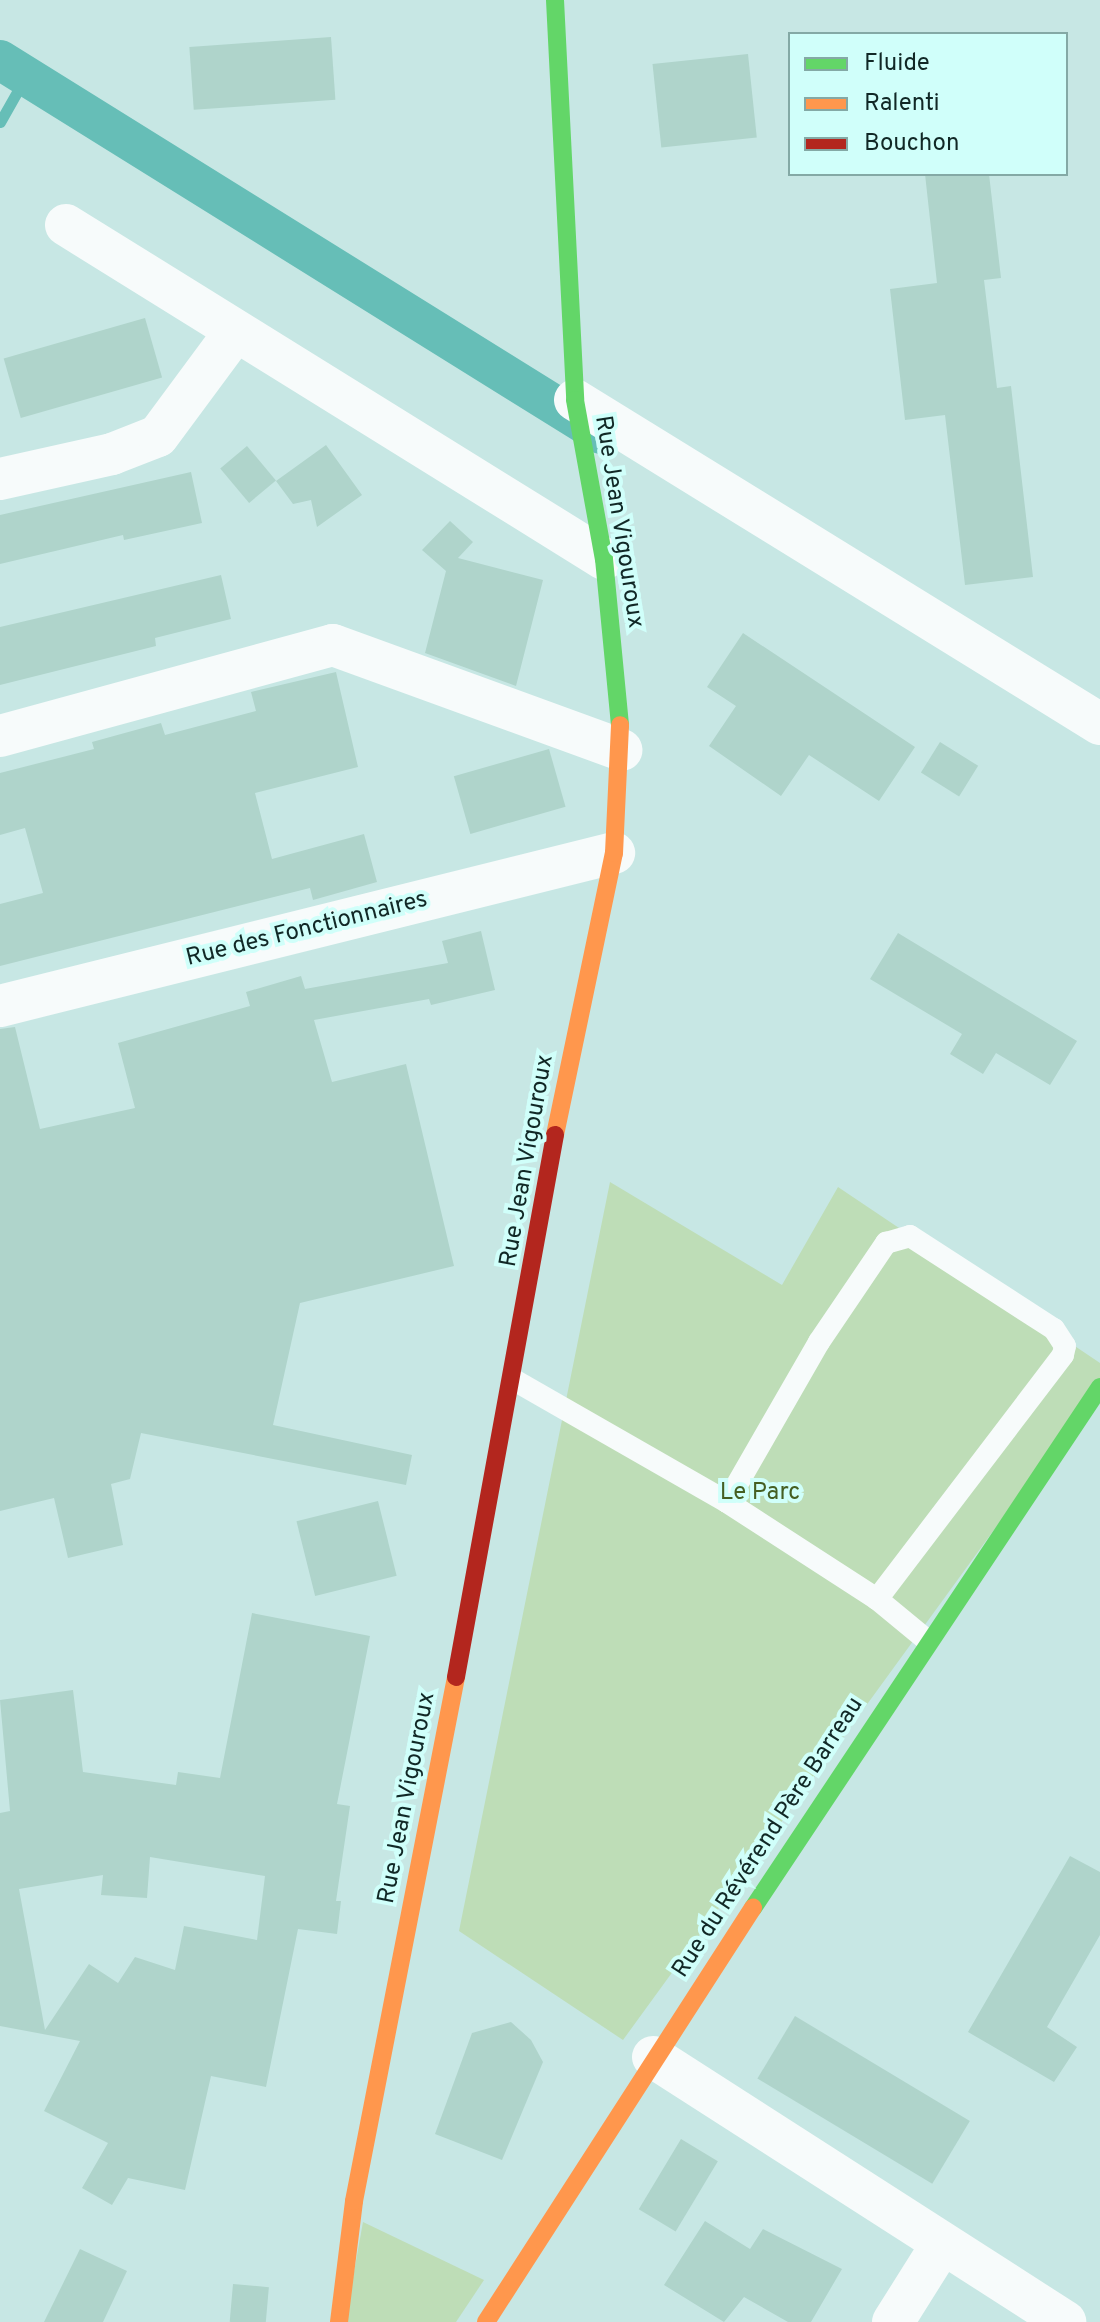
<!DOCTYPE html>
<html>
<head>
<meta charset="utf-8">
<style>
	body { margin:0 }
	#map { position:relative; width:1100px; height:2322px; overflow:hidden; background:#c7e7e4; font-family:Overpass,sans-serif }
	div>[style] { position:absolute }
	.green>* { inset:0; background:#beddb7 }
	.stream>* { height:11px; margin:-5.5px; padding:0 5.5px; transform-origin:5.5px; border-radius:5.5px; background:#66beb7 }
	.canal>* { height:40px; margin:-20px; padding:0 20px; transform-origin:20px; border-radius:20px; background:#66beb7 }
	.building>* { inset:0; background:#afd4cb; transform-origin:0 0 }
	.lane>* { height:22px; margin:-11px; padding:0 11px; transform-origin:11px; border-radius:11px; background:#f7fbfb }
	.street>* { height:42px; margin:-21px; padding:0 21px; transform-origin:21px; border-radius:21px; background:#f7fbfb }
	.fast>* { height:18px; margin:-9px; padding:0 9px; transform-origin:9px; border-radius:9px; background:#63d668 }
	.slow>* { height:18px; margin:-9px; padding:0 9px; transform-origin:9px; border-radius:9px; background:#ff974d }
	.jam>* { height:18px; margin:-9px; padding:0 9px; transform-origin:9px; border-radius:9px; background:#b3261e }
	span { translate:-50% -50%; white-space:nowrap; text-align:center; line-height:1.15; -webkit-text-stroke:8px #d0fffa; paint-order:stroke }
	.street-label { font-size:24px; color:#112826 }
	.park-label { font-size:24px; color:#455f22 }
	.legend { position:absolute; left:788px; top:32px; width:280px; height:144px; box-sizing:border-box; background:#d0fffa; border:2px solid #84a9a5; margin:0; padding:10px 14px; list-style:none; font-size:24px; color:#112826 }
	.legend li { display:flex; align-items:center; gap:16px; height:40px }
	.legend b { width:40px; border:2px solid #84a9a5 }
</style>
</head>
<body>
<div id="map">
	<div class="green">
		<i style="clip-path:polygon(610px 1182px,782px 1285px,838px 1187px,1100px 1363px,1100px 1384px,623px 2040px,459px 1931px)"></i>
		<i style="clip-path:polygon(363px 2222px,484px 2280px,456px 2322px,345px 2322px)"></i>
	</div>
	<div class="stream">
		<i style="left:0;top:122px;width:53px;rotate:-60.5deg"></i>
	</div>
	<div class="canal">
		<i style="left:0;top:60px;width:708px;rotate:31.89deg"></i>
	</div>
	<div class="building">
		<i style="left:331px;top:37px;width:63px;height:142px;rotate:86deg"></i>
		<i style="left:748px;top:54px;width:84px;height:96px;rotate:84deg"></i>
		<i style="clip-path:polygon(925px 174px,989px 174px,1001px 278px,984px 280px,997px 388px,1011px 386px,1033px 577px,965px 585px,945px 415px,905px 420px,890px 289px,937px 283px)"></i>
		<i style="left:145px;top:318px;width:62px;height:147px;rotate:74deg"></i>
		<i style="clip-path:polygon(326px 445px,362px 495px,317px 527px,311px 500px,293px 504px,276px 481px)"></i>
		<i style="left:247px;top:446px;width:45px;height:35px;rotate:50deg"></i>
		<i style="clip-path:polygon(191px 472px,202px 523px,124px 540px,123px 535px,0 564px,0 515px)"></i>
		<i style="clip-path:polygon(450px 521px,473px 542px,458px 558px,543px 580px,516px 686px,425px 653px,446px 571px,422px 550px)"></i>
		<i style="clip-path:polygon(221px 575px,231px 619px,155px 638px,156px 646px,0 685px,0 627px)"></i>
		<i style="clip-path:polygon(743px 633px,915px 747px,879px 801px,809px 755px,781px 796px,709px 746px,736px 706px,707px 687px)"></i>
		<i style="clip-path:polygon(336px 672px,358px 767px,255px 793px,272px 859px,364px 834px,377px 882px,313px 900px,310px 888px,0 966px,0 904px,43px 893px,25px 828px,0 835px,0 773px,94px 749px,92px 742px,161px 723px,165px 735px,256px 711px,251px 692px)"></i>
		<i style="left:940px;top:742px;width:45px;height:36px;rotate:32deg"></i>
		<i style="left:549px;top:749px;width:60px;height:99px;rotate:74deg"></i>
		<i style="clip-path:polygon(481px 931px,495px 990px,431px 1005px,429px 999px,314px 1020px,332px 1082px,406px 1064px,454px 1266px,300px 1303px,273px 1425px,412px 1455px,406px 1485px,141px 1433px,130px 1479px,111px 1484px,123px 1545px,68px 1558px,54px 1498px,0 1511px,0 1029px,15px 1027px,40px 1129px,135px 1108px,118px 1043px,250px 1006px,246px 992px,301px 976px,305px 989px,448px 963px,442px 941px)"></i>
		<i style="clip-path:polygon(898px 933px,1077px 1041px,1050px 1085px,996px 1053px,983px 1074px,950px 1054px,962px 1034px,870px 979px)"></i>
		<i style="left:378px;top:1501px;width:77px;height:84px;rotate:76deg"></i>
		<i style="clip-path:polygon(evenodd,252px 1613px,370px 1636px,337px 1804px,350px 1806px,336px 1901px,341px 1901px,337px 1934px,298px 1929px,266px 2087px,211px 2076px,185px 2190px,128px 2178px,112px 2205px,82px 2188px,108px 2143px,44px 2111px,80px 2041px,0 2026px,0 1813px,10px 1811px,0 1700px,73px 1690px,83px 1772px,176px 1785px,178px 1772px,220px 1778px,252px 1613px,150px 1857px,265px 1876px,257px 1940px,184px 1926px,175px 1970px,135px 1957px,118px 1983px,89px 1964px,45px 2030px,19px 1889px,103px 1875px,101px 1895px,147px 1898px,150px 1857px)"></i>
		<i style="clip-path:polygon(1070px 1856px,1100px 1872px,1100px 1935px,1047px 2027px,1077px 2047px,1054px 2082px,968px 2032px)"></i>
		<i style="left:795px;top:2016px;width:204px;height:73px;rotate:31deg"></i>
		<i style="clip-path:polygon(511px 2022px,531px 2040px,543px 2062px,502px 2160px,435px 2134px,472px 2033px)"></i>
		<i style="left:681px;top:2139px;width:43px;height:82px;rotate:31deg"></i>
		<i style="clip-path:polygon(705px 2221px,750px 2249px,763px 2229px,842px 2269px,811px 2322px,788px 2322px,744px 2297px,724px 2322px,664px 2285px)"></i>
		<i style="clip-path:polygon(80px 2249px,127px 2271px,103px 2322px,44px 2322px)"></i>
		<i style="left:233px;top:2284px;width:36px;height:38px;rotate:5deg"></i>
	</div>
	<div class="lane">
		<i style="left:514px;top:1380px;width:245px;rotate:29.8deg"></i>
		<i style="left:727px;top:1502px;width:179px;rotate:32.9deg"></i>
		<i style="left:877px;top:1599px;width:66px;rotate:39.5deg"></i>
		<i style="left:727px;top:1502px;width:185px;rotate:-60.1deg"></i>
		<i style="left:819px;top:1342px;width:120px;rotate:-55.9deg"></i>
		<i style="left:886px;top:1243px;width:25px;rotate:-16deg"></i>
		<i style="left:910px;top:1236px;width:171px;rotate:32.9deg"></i>
		<i style="left:1054px;top:1329px;width:20px;rotate:57deg"></i>
		<i style="left:1065px;top:1346px;width:9px;rotate:103deg"></i>
		<i style="left:1063px;top:1355px;width:307px;rotate:127.3deg"></i>
	</div>
	<div class="street">
		<i style="left:66px;top:225px;width:633px;rotate:31.83deg"></i>
		<i style="left:575px;top:400px;width:617px;rotate:31.68deg"></i>
		<i style="left:0;top:479px;width:115px;rotate:-12.6deg"></i>
		<i style="left:112px;top:454px;width:49px;rotate:-21.4deg"></i>
		<i style="left:158px;top:436px;width:129px;rotate:-53.5deg"></i>
		<i style="left:0;top:736px;width:345px;rotate:-15.3deg"></i>
		<i style="left:333px;top:645px;width:307px;rotate:20deg"></i>
		<i style="left:0;top:1006px;width:633px;rotate:-13.99deg"></i>
		<i style="left:653px;top:2057px;width:490px;rotate:32.7deg"></i>
		<i style="left:893px;top:2322px;width:92px;rotate:-57.9deg"></i>
	</div>
	<div class="fast">
		<i style="left:555px;top:0;width:400px;rotate:87.1deg"></i>
		<i style="left:575px;top:400px;width:162px;rotate:79.7deg"></i>
		<i style="left:604px;top:559px;width:167px;rotate:84.5deg"></i>
		<i style="left:753px;top:1908px;width:626px;rotate:-56.34deg"></i>
	</div>
	<div class="slow">
		<i style="left:555px;top:1135px;width:288px;rotate:-78.2deg"></i>
		<i style="left:614px;top:853px;width:128px;rotate:-87.3deg"></i>
		<i style="left:339px;top:2322px;width:122px;rotate:-82.9deg"></i>
		<i style="left:354px;top:2201px;width:534px;rotate:-78.98deg"></i>
		<i style="left:486px;top:2322px;width:493px;rotate:-57.2deg"></i>
	</div>
	<div class="jam">
		<i style="left:456px;top:1677px;width:551px;rotate:-79.65deg"></i>
	</div>
	<div class="street-label">
		<span style="left:618px;top:522px;rotate:81deg">Rue Jean Vigouroux</span>
		<span style="left:307px;top:930px;rotate:-14deg">Rue des Fonctionnaires</span>
		<span style="left:528px;top:1161px;rotate:-80deg">Rue Jean Vigouroux</span>
		<span style="left:408px;top:1798px;rotate:-79deg">Rue Jean Vigouroux</span>
		<span style="left:769px;top:1838px;rotate:-57deg">Rue du Révérend Père Barreau</span>
	</div>
	<div class="park-label">
		<span style="left:760px;top:1494px">Le Parc</span>
	</div>
	<ul class="legend">
	<li><b style="height:10px;background:#63d668"></b>Fluide</li>
	<li><b style="height:10px;background:#ff974d"></b>Ralenti</li>
	<li><b style="height:10px;background:#b3261e"></b>Bouchon</li>
	</ul>
</div>
</body>
</html>
